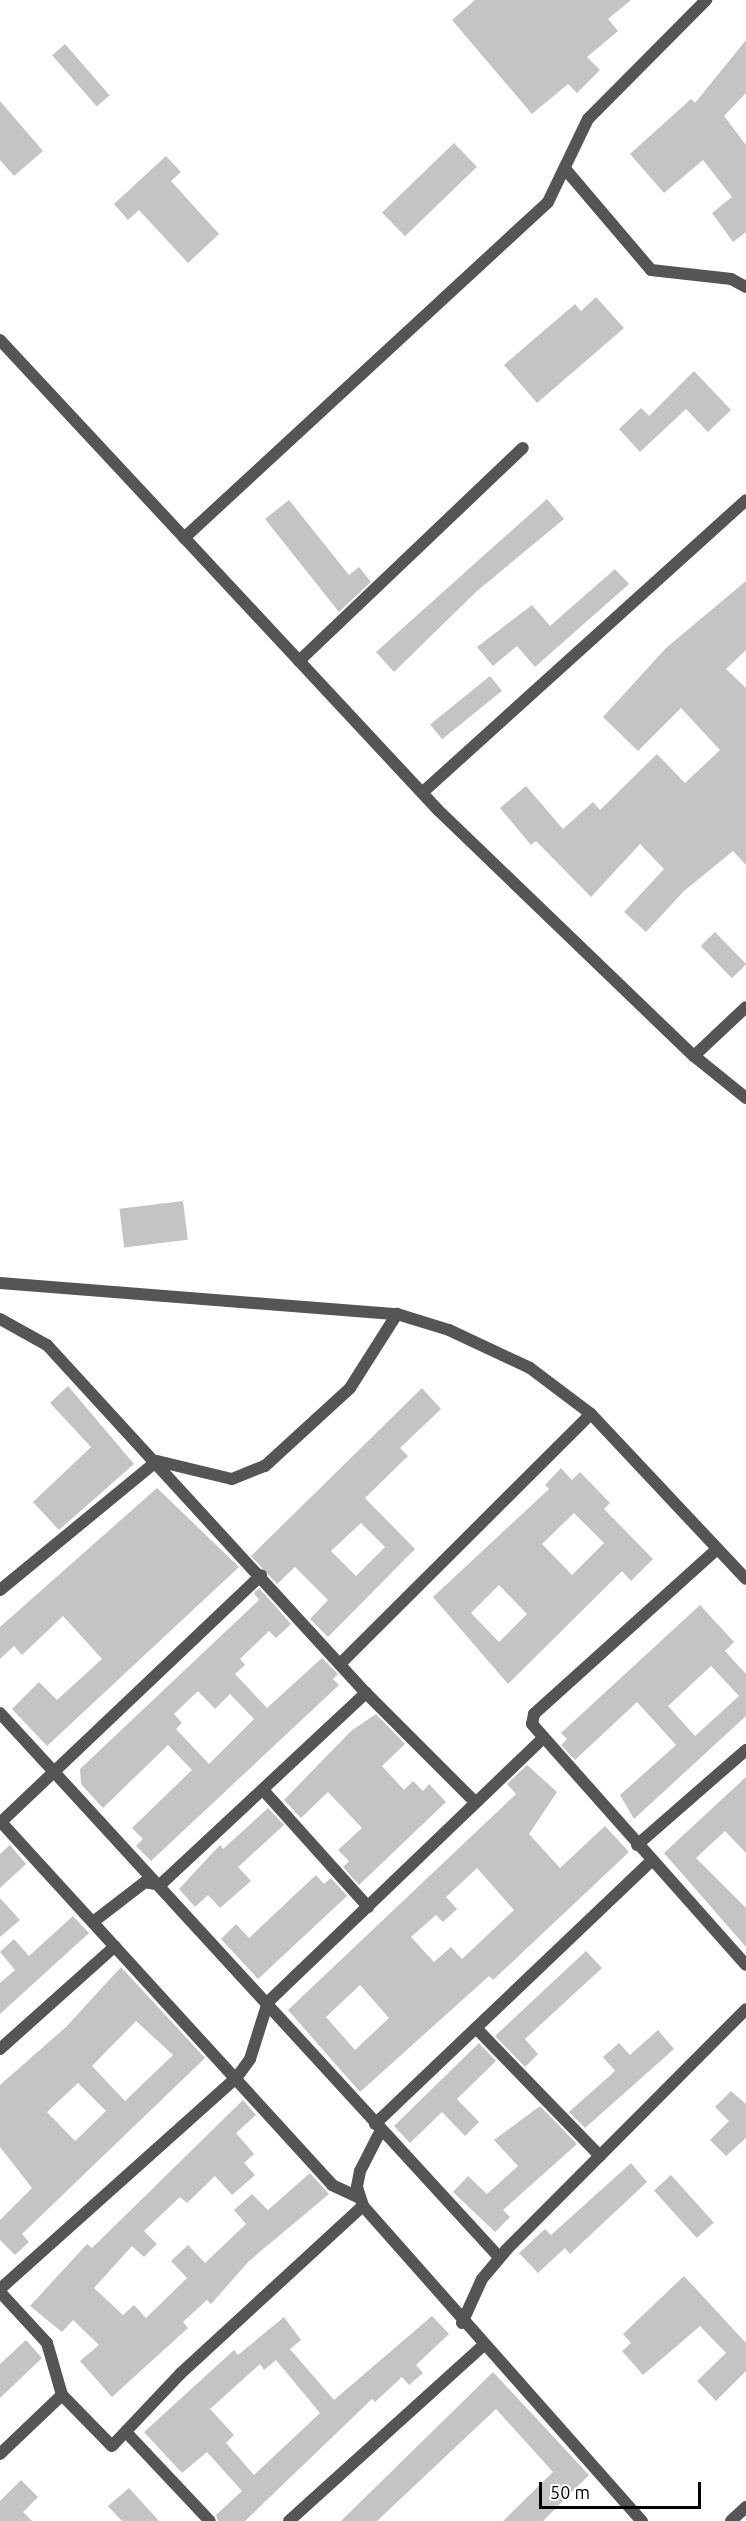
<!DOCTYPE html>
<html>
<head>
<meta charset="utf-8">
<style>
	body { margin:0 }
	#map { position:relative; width:746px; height:2521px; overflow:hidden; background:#fff; font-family:Ubuntu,sans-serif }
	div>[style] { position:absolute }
	.building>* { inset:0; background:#c4c4c4; transform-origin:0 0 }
	.street>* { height:12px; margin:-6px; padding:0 6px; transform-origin:6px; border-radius:6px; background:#555 }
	span { translate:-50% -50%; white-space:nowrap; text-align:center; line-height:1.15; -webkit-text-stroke:4.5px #fff; paint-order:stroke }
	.scale { position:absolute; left:539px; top:2482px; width:162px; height:27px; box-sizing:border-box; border:3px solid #000; border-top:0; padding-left:8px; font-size:18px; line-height:21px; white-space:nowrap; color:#000; -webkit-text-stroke:4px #fff; paint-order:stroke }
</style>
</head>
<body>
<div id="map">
	<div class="building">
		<i style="clip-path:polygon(475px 0,631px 0,608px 19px,618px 31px,587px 57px,600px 70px,577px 93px,568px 84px,532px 114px,452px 20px)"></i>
		<i style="clip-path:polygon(746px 40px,746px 93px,724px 116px,746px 145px,746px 232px,733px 242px,712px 213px,732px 197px,703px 160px,664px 193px,630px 154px,691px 99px,695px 103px)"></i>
		<i style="left:65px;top:44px;width:68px;height:17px;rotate:49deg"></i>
		<i style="clip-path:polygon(0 101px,43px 151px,14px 176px,0 160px)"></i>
		<i style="left:454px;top:143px;width:33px;height:100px;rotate:46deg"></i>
		<i style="clip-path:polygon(166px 156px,181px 172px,171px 181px,219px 234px,188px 263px,139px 210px,128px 220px,114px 204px)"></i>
		<i style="clip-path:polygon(596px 297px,624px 328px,537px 403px,504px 365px,575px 304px,581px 311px)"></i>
		<i style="clip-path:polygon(694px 371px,731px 410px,708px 432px,686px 409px,640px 452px,619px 429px,641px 408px,649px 416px)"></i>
		<i style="clip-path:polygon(547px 499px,564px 519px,477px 591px,394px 672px,376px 652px)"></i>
		<i style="clip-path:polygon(289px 500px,349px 575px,359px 567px,371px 582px,339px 612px,265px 519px)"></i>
		<i style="clip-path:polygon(615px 569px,629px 584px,535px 667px,517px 646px,493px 666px,477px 647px,532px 605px,550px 626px)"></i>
		<i style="clip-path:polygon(746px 581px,746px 650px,726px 669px,746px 688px,746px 865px,733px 851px,684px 891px,646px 932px,624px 912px,664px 869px,640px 844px,591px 897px,536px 841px,531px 845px,500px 808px,526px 786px,563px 829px,593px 802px,600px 810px,657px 754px,685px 783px,720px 750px,681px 708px,638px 751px,603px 717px,666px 648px)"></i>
		<i style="left:490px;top:676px;width:19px;height:77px;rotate:51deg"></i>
		<i style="left:715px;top:932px;width:45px;height:20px;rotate:46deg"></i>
		<i style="left:183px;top:1201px;width:39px;height:64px;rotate:83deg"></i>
		<i style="clip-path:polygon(68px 1386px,134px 1464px,59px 1530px,33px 1502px,91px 1447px,50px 1403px)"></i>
		<i style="clip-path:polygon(evenodd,422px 1388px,441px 1409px,400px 1448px,408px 1456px,365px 1498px,415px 1549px,328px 1637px,310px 1619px,328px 1600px,295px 1567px,277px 1584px,251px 1556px,422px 1388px,361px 1523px,385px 1547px,356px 1576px,331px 1551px,361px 1523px)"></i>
		<i style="clip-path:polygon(evenodd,561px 1468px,572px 1480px,580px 1472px,610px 1503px,604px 1509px,653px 1559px,631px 1581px,622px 1571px,508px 1684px,433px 1597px,549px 1489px,545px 1485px,561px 1468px,574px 1513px,604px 1543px,572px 1575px,542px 1544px,574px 1513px,561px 1468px,499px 1585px,527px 1614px,499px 1642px,471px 1613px,499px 1585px)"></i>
		<i style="clip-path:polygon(157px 1488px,239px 1567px,47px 1746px,12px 1709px,39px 1682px,57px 1700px,102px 1659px,63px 1616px,22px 1655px,14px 1646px,0 1659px,0 1627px)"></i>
		<i style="clip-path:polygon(evenodd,259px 1588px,291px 1624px,276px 1638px,269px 1631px,240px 1659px,245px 1665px,235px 1674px,267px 1708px,322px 1658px,338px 1674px,333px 1679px,339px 1685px,151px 1861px,136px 1846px,143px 1839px,132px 1828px,192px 1770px,168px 1745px,103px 1808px,81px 1784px,80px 1769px,259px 1600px,254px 1593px,259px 1588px,198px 1691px,215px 1709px,230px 1694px,254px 1719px,209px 1764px,176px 1729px,182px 1723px,174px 1714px,198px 1691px)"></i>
		<i style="clip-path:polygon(evenodd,700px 1605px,734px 1642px,725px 1651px,746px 1674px,746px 1716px,634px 1819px,620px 1795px,676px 1745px,637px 1702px,575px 1760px,561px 1745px,567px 1739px,561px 1733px,700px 1605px,711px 1666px,739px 1696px,695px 1736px,668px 1706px,711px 1666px)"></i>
		<i style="clip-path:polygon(376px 1714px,405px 1744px,382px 1766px,404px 1790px,413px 1781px,423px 1791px,429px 1784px,446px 1802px,359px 1885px,343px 1867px,349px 1861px,338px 1850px,362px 1828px,328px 1792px,301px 1818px,284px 1800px,351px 1731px)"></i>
		<i style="clip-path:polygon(evenodd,527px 1765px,557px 1792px,529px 1834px,560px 1868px,605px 1826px,629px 1852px,493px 1980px,489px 1976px,360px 2092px,288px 2010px,516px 1794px,507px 1784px,527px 1765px,477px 1868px,514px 1910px,462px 1959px,451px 1947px,434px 1962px,411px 1937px,436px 1915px,443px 1922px,457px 1909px,446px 1897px,477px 1868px,527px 1765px,360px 1985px,389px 2018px,355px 2050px,326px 2017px,360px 1985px)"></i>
		<i style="clip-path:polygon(746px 1777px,746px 1853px,725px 1831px,696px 1858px,746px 1908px,746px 1947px,664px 1853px)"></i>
		<i style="clip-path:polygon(268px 1808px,284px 1825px,238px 1867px,251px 1881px,220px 1908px,208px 1895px,195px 1907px,179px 1889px,220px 1845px,223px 1849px)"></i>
		<i style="clip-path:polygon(10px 1845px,26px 1864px,0 1888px,0 1854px)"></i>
		<i style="clip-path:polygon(316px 1875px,324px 1884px,331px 1878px,347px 1896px,258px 1979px,221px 1939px,236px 1924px,249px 1938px)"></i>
		<i style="clip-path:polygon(0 1898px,20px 1920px,0 1937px)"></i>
		<i style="clip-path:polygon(73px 1916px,89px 1933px,0 2014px,0 1983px,15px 1970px,0 1952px,14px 1939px,29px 1956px)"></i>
		<i style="clip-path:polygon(586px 1951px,602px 1968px,525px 2039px,538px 2054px,525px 2067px,495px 2036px)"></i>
		<i style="clip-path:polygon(evenodd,121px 1967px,205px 2058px,22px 2234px,29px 2242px,15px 2255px,0 2240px,0 2220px,32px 2188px,0 2147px,0 2085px,66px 2027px,121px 1967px,136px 2021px,173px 2055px,125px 2101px,92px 2066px,136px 2021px,121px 1967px,78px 2083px,106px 2111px,75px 2141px,47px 2112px,78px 2083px)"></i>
		<i style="clip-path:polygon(658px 2030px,674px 2049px,585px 2128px,569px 2112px,615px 2071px,603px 2057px,619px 2043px,630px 2055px)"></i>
		<i style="clip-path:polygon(479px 2043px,496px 2061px,457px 2099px,479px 2122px,465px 2136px,442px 2112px,410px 2143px,394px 2126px)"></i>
		<i style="clip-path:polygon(731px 2091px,746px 2104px,746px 2138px,726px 2156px,710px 2140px,729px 2121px,715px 2107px)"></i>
		<i style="clip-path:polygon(243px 2100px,256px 2115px,236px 2133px,254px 2154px,244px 2163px,255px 2175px,232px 2195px,215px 2176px,187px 2203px,180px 2197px,144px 2231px,157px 2244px,144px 2257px,132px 2246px,94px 2288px,123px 2315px,134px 2305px,146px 2318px,187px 2278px,171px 2261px,188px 2245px,205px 2263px,246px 2224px,234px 2210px,252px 2194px,268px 2210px,310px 2173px,329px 2194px,249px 2261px,211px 2304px,207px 2300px,183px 2322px,188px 2328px,112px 2397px,80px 2361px,99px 2345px,73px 2320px,62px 2332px,30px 2306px,87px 2244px,92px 2248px)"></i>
		<i style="clip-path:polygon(540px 2106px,577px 2144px,503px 2210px,510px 2217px,495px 2232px,453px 2192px,468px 2176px,487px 2194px,518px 2166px,494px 2140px)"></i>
		<i style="clip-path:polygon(631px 2163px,647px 2182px,570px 2254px,565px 2248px,538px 2273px,519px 2253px,545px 2229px,551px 2235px)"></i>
		<i style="left:671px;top:2175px;width:64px;height:23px;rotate:48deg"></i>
		<i style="clip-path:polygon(684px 2276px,746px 2343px,746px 2371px,716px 2401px,697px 2381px,726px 2353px,700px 2326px,643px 2375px,622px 2351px,631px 2343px,623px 2334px)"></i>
		<i style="clip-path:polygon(evenodd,432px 2316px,449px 2334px,416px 2365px,423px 2373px,409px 2385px,402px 2377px,375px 2402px,372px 2399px,245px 2521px,218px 2521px,216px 2515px,242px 2491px,207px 2452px,182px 2473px,144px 2432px,234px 2350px,238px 2355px,284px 2317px,301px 2340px,290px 2349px,334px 2400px,432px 2316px,276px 2360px,320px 2413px,254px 2475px,226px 2443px,234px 2435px,210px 2409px,260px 2364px,264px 2370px,276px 2360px)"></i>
		<i style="clip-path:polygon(26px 2340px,42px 2358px,0 2398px,0 2364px)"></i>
		<i style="clip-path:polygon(493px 2372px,589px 2475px,543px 2521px,503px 2521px,553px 2472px,496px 2409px,377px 2521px,341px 2521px)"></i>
		<i style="clip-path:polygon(21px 2480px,38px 2497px,23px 2512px,32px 2521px,0 2521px,0 2501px)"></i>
		<i style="clip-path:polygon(129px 2488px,159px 2521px,122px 2521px,108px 2506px)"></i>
	</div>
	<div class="street">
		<i style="left:566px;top:170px;width:131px;rotate:49.6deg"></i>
		<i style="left:651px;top:270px;width:81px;rotate:6.4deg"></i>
		<i style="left:731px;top:279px;width:17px;rotate:28deg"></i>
		<i style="left:0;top:340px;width:642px;rotate:47.02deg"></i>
		<i style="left:438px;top:810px;width:355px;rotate:43.9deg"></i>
		<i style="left:694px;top:1056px;width:67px;rotate:38.9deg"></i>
		<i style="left:184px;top:538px;width:495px;rotate:-42.7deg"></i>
		<i style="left:548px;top:202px;width:92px;rotate:-64.3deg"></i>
		<i style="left:588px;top:119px;width:168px;rotate:-45.2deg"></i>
		<i style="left:299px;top:661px;width:309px;rotate:-43.6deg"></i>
		<i style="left:423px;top:792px;width:435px;rotate:-42.1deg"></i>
		<i style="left:694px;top:1056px;width:71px;rotate:-43.3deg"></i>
		<i style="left:0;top:1283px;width:398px;rotate:4.5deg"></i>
		<i style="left:397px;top:1314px;width:54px;rotate:17.1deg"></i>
		<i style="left:449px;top:1330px;width:89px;rotate:25.1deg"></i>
		<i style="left:530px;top:1368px;width:76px;rotate:37deg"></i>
		<i style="left:591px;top:1414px;width:226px;rotate:46.8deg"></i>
		<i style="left:0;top:1319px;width:54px;rotate:29deg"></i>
		<i style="left:47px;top:1345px;width:472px;rotate:47.5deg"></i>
		<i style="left:366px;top:1693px;width:151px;rotate:45deg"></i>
		<i style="left:716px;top:1550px;width:245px;rotate:138deg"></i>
		<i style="left:534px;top:1714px;width:10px;rotate:101deg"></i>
		<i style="left:532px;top:1724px;width:322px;rotate:48.4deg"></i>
		<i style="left:0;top:1590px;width:203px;rotate:-39.4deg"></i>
		<i style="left:157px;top:1461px;width:77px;rotate:13.5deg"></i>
		<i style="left:232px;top:1479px;width:35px;rotate:-22deg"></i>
		<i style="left:265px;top:1466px;width:115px;rotate:-42.5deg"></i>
		<i style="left:350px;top:1388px;width:88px;rotate:-57.6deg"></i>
		<i style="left:340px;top:1664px;width:354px;rotate:-44.9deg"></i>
		<i style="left:0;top:1713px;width:738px;rotate:47.47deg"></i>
		<i style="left:264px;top:1791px;width:156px;rotate:48.1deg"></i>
		<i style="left:1px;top:1822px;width:491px;rotate:47.6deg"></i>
		<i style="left:332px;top:2185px;width:29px;rotate:25deg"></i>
		<i style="left:0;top:1823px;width:360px;rotate:-43.5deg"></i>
		<i style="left:637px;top:1845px;width:145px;rotate:-41.1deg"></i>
		<i style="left:93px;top:1922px;width:66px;rotate:-37.6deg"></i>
		<i style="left:145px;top:1882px;width:15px;rotate:11deg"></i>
		<i style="left:160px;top:1885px;width:282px;rotate:-43deg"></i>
		<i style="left:476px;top:2028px;width:178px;rotate:45.9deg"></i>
		<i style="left:0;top:2049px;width:154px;rotate:-41.8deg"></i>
		<i style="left:375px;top:2124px;width:383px;rotate:-43.6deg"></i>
		<i style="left:381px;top:2130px;width:46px;rotate:117.1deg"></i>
		<i style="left:360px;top:2171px;width:16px;rotate:101deg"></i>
		<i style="left:357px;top:2187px;width:20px;rotate:72deg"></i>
		<i style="left:363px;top:2206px;width:421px;rotate:48.5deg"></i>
		<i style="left:0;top:2289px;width:318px;rotate:-41.8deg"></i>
		<i style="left:237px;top:2077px;width:22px;rotate:-54deg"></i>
		<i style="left:250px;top:2059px;width:60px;rotate:-72.5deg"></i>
		<i style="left:268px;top:2002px;width:381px;rotate:-43.8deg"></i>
		<i style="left:0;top:2292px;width:69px;rotate:47.3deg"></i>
		<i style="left:47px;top:2343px;width:54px;rotate:73.9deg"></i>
		<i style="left:62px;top:2395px;width:71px;rotate:45.6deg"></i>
		<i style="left:112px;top:2446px;width:99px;rotate:-46.6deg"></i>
		<i style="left:180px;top:2374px;width:248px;rotate:-42.6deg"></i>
		<i style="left:462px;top:2323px;width:48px;rotate:-65.6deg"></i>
		<i style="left:482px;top:2279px;width:38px;rotate:-50deg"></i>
		<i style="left:506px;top:2250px;width:340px;rotate:-45.1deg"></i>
		<i style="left:126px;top:2432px;width:122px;rotate:46.7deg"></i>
		<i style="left:0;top:2454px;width:86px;rotate:-43.6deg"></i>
		<i style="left:289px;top:2521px;width:261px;rotate:-42.1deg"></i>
		<i style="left:731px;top:2521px;width:21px;rotate:-43deg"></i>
	</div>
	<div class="scale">50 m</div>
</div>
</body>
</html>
